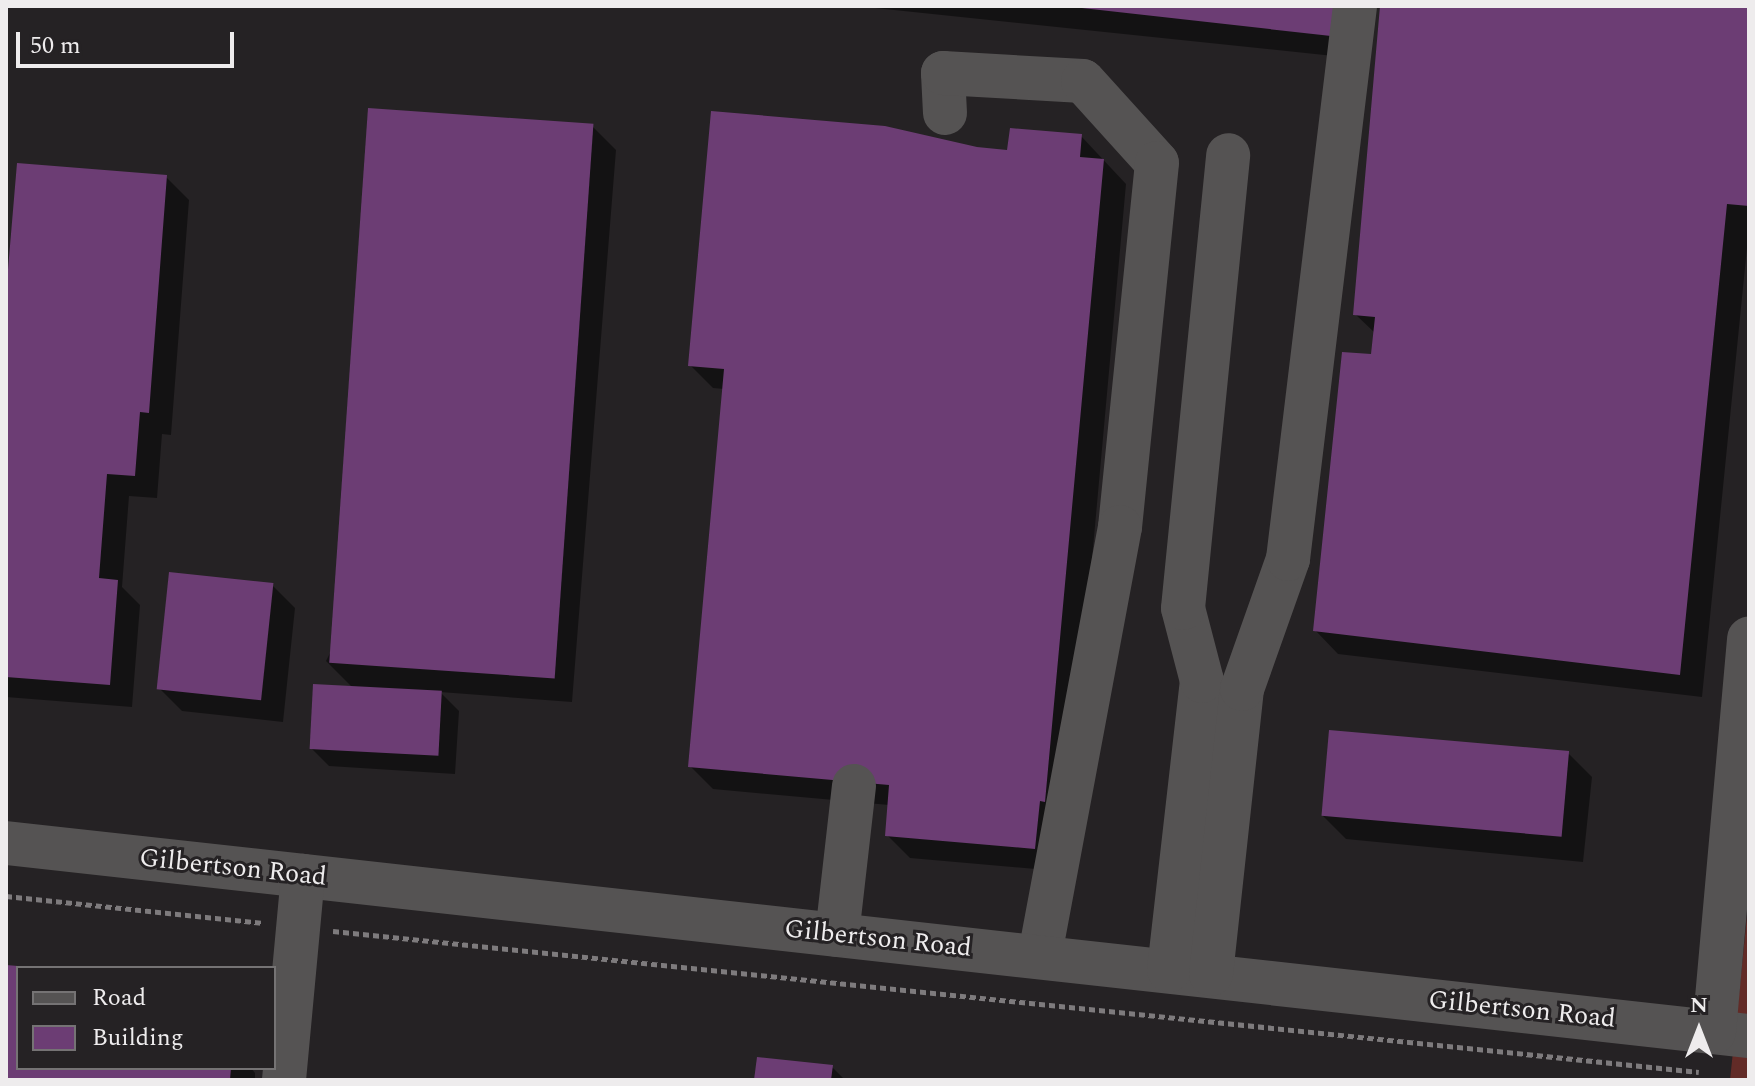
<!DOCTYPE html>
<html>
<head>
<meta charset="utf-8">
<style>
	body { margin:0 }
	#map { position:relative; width:1755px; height:1086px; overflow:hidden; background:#252224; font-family:Spectral,serif }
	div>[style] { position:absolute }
	.green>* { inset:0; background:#622b27 }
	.shadow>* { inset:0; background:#0007 }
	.building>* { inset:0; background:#6c3d74; transform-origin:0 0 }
	.path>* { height:5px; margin-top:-2.5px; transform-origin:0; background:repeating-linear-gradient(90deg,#7e7b7d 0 6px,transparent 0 10px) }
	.minor>* { height:44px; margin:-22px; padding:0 22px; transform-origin:22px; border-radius:22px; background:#555353 }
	span { translate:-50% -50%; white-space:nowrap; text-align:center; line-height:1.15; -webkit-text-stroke:6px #252224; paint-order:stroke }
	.street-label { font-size:26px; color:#eeeced }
	.frame { position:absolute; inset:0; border:8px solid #eeeced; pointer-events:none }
	.legend { position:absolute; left:16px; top:966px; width:260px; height:104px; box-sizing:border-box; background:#252224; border:2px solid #757374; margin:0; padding:10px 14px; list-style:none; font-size:24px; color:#eeeced }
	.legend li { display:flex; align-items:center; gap:16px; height:40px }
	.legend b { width:40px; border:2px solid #757374 }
	.north { position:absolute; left:1659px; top:990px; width:80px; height:80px; -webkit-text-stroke:6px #252224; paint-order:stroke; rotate:0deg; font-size:22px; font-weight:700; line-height:32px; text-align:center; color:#eeeced }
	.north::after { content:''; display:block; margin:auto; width:28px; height:36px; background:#eeeced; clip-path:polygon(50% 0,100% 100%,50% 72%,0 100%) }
	.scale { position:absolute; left:16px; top:32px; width:218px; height:36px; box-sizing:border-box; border:4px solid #eeeced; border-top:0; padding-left:10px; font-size:24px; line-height:28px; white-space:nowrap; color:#eeeced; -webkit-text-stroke:6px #252224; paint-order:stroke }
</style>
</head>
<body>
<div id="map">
	<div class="green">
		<i style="clip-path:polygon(1749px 897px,1749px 1080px,1730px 1080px,1739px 994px)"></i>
	</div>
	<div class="shadow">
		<i style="clip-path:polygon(856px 6px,1368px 6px,1362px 59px)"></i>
		<i style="clip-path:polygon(1382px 6px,1749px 6px,1749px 228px,1702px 697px,1338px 654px,1315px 630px,1373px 357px,1375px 333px,1355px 314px)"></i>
		<i style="clip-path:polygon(593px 127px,616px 150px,572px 702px,440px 692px,459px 711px,455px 774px,329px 766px,311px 748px,353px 688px,326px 661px)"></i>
		<i style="clip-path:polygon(1081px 136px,1126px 184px,1068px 824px,1058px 871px,910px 858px,887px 835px,889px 805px,713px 789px,690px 766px,724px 389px,713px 388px,690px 365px,977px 149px,1009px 152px)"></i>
		<i style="clip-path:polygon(166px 177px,189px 200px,171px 435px,162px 434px,157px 498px,129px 496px,122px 587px,140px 605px,132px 707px,6px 697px,6px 295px)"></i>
		<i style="clip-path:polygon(272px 585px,295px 608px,283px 722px,182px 711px,159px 688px)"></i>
		<i style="clip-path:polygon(1569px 754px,1592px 777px,1583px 862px,1346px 839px,1323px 816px)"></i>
		<i style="clip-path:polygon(6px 967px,18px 968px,18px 1068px,251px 1068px,255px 1073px,255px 1080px,6px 1080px)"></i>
		<i style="clip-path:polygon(832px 1067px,845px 1080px,756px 1080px)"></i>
	</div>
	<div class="building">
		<i style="clip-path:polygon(1064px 6px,1343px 6px,1340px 37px)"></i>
		<i style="clip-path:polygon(1380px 6px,1749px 6px,1749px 206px,1727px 204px,1680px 675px,1313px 631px,1342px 352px,1371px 354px,1375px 317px,1353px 315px)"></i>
		<i style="left:368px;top:108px;width:226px;height:556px;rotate:4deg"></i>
		<i style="clip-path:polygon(711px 111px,885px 126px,977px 147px,1007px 150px,1010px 128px,1082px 134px,1080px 157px,1104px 159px,1045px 802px,1040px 801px,1035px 849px,885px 836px,889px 785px,688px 767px,724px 369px,688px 366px)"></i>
		<i style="clip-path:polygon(17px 163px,167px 175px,149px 413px,140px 412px,135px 476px,107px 474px,99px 578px,118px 580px,110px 685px,6px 677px,6px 293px)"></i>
		<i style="left:169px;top:572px;width:105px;height:118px;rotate:6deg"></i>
		<i style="left:313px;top:684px;width:129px;height:65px;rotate:3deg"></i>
		<i style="left:1329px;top:730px;width:241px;height:86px;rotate:5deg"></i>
		<i style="clip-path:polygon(6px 965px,18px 966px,18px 1068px,231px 1068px,230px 1080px,6px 1080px)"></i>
		<i style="clip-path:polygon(757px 1057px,833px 1065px,831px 1080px,754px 1080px)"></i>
	</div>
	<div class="path">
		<i style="left:6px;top:896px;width:259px;rotate:6deg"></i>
		<i style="left:333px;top:931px;width:1373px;rotate:5.89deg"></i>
	</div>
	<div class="minor">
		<i style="left:945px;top:113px;width:40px;rotate:-92.9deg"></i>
		<i style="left:943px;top:73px;width:140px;rotate:3.3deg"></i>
		<i style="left:1083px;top:81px;width:110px;rotate:47.9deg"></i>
		<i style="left:1157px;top:163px;width:366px;rotate:95.8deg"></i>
		<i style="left:1120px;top:527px;width:436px;rotate:100.6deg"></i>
		<i style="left:6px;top:843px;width:1754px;rotate:6.32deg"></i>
		<i style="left:837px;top:935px;width:150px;rotate:-83.5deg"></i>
		<i style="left:1169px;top:970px;width:291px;rotate:-83.5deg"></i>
		<i style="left:1202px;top:681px;width:75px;rotate:-104.6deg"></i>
		<i style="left:1183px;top:608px;width:455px;rotate:-84.3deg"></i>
		<i style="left:1211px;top:974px;width:287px;rotate:-83.8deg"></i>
		<i style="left:1242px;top:689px;width:138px;rotate:-70.5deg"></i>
		<i style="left:1288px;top:559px;width:557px;rotate:-83.09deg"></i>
		<i style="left:1714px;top:1032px;width:395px;rotate:-84.9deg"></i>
		<i style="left:284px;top:1080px;width:205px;rotate:-84.7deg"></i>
	</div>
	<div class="street-label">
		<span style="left:233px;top:868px;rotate:6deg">Gilbertson Road</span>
		<span style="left:878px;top:939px;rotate:6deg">Gilbertson Road</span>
		<span style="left:1522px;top:1010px;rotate:6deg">Gilbertson Road</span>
	</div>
	<div class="frame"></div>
	<ul class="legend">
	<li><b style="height:10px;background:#555353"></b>Road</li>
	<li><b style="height:22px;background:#6c3d74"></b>Building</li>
	</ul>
	<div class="north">N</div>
	<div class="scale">50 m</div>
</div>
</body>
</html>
